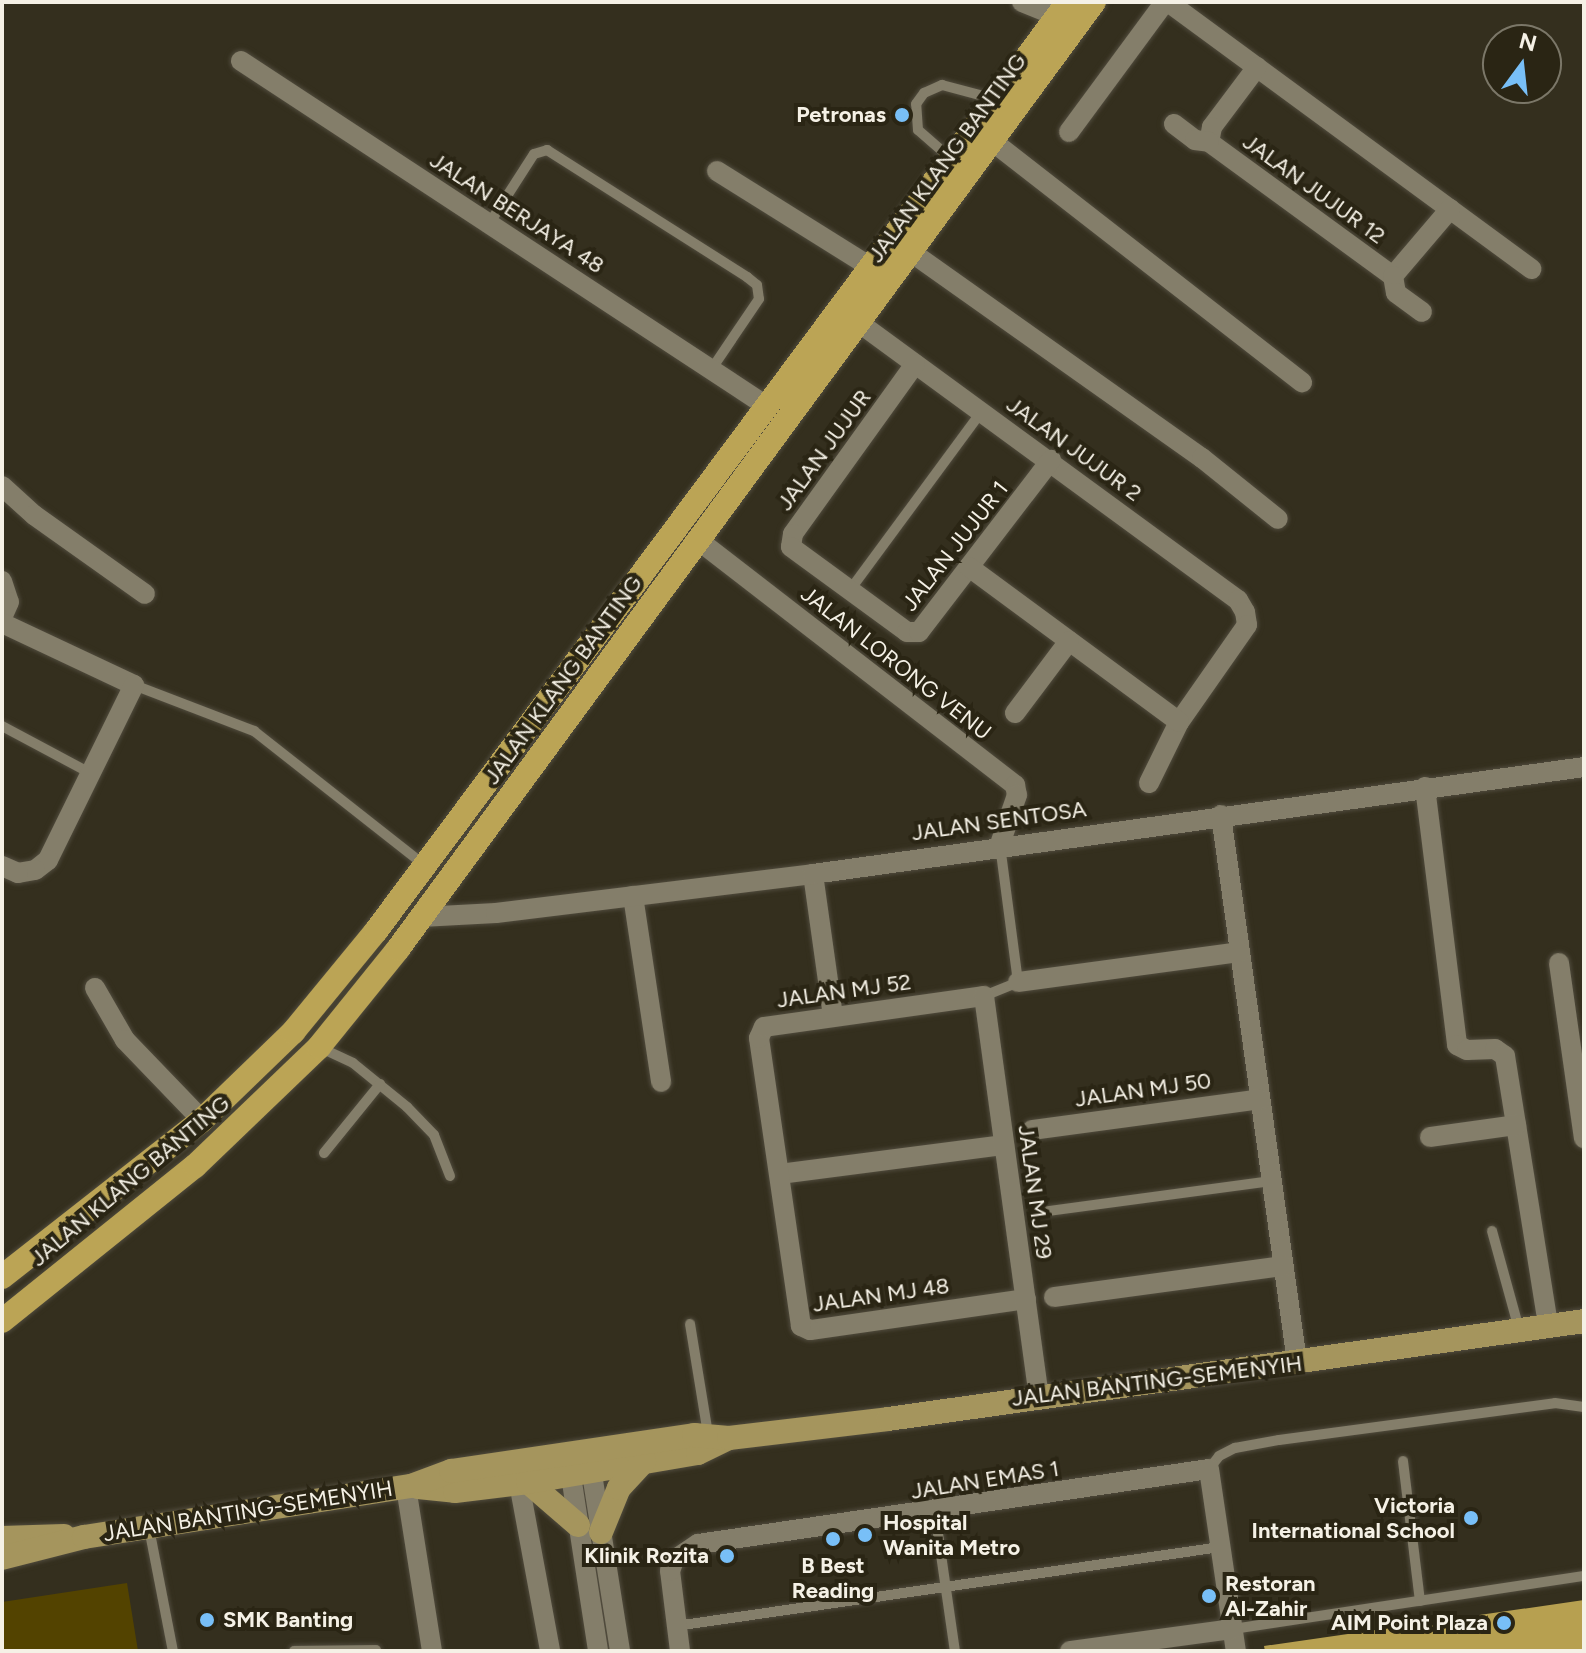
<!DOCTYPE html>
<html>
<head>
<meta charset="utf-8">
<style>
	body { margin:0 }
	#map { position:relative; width:1586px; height:1653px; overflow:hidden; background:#342f1e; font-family:Figtree,sans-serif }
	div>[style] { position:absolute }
	.green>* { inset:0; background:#534300 }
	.building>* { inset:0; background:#b7a050 }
	.roads { filter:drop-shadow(0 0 2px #504b3d) drop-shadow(0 0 2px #504b3d) }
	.lane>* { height:10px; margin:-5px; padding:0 5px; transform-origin:5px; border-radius:5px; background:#847e6a }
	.street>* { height:20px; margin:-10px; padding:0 10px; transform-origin:10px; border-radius:10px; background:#847e6a }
	.primary>* { height:24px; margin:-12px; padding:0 12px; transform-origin:12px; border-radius:12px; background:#a5955d }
	.highway>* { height:24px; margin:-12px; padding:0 12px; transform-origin:12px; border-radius:12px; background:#bba455 }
	.dots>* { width:22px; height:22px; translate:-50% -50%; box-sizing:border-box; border:4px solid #2a2514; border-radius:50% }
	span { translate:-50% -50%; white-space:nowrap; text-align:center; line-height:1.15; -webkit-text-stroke:8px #2a2514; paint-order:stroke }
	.poi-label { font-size:22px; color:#f5f1e6; font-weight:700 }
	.right { translate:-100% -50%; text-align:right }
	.left { translate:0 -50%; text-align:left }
	.street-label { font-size:22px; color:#f5f1e6 }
	.frame { position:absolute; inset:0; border:4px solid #f5f1e6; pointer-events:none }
	.north { position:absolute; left:1482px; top:24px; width:80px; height:80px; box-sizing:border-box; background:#2a2514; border:2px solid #7b7768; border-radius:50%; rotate:15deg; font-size:22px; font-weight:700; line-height:32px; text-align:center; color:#f5f1e6 }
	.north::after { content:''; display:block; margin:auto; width:28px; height:36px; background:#78bff7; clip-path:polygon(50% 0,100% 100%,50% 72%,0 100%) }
</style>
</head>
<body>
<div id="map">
	<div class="green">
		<i style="clip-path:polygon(127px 1583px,138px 1651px,2px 1651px,2px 1602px)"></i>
	</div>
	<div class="building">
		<i style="clip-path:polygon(1584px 1600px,1584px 1651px,1265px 1651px,1264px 1646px)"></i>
	</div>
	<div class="roads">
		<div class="lane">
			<i style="left:949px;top:157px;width:41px;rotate:-138.9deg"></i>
			<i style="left:918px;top:130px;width:26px;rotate:-94deg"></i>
			<i style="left:916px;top:104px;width:14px;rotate:-54deg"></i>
			<i style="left:924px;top:93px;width:20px;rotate:-24deg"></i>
			<i style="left:942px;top:85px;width:55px;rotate:14.8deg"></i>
			<i style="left:489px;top:224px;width:83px;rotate:-57.3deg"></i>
			<i style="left:534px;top:154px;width:14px;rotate:-17deg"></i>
			<i style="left:547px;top:150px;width:237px;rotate:32.4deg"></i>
			<i style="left:747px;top:277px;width:13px;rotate:39deg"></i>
			<i style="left:757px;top:285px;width:14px;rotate:82deg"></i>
			<i style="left:759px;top:299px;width:86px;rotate:124.1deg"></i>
			<i style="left:850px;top:590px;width:222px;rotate:-53.6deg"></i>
			<i style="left:134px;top:685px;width:129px;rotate:21deg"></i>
			<i style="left:254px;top:731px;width:216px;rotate:38.2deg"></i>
			<i style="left:2px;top:726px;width:102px;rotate:28.1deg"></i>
			<i style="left:984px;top:996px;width:37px;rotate:-22deg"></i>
			<i style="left:1018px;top:982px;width:137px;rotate:-97.5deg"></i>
			<i style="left:321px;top:1048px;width:35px;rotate:25deg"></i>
			<i style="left:353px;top:1063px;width:70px;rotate:39.2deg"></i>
			<i style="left:407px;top:1107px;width:39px;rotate:46deg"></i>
			<i style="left:434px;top:1135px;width:44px;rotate:68.7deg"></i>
			<i style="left:324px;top:1153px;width:89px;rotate:-50.9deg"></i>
			<i style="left:1049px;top:1211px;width:225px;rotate:-7.7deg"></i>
			<i style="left:1492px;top:1231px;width:102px;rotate:74.6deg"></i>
			<i style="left:690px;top:1324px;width:111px;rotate:80.7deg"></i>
			<i style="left:1403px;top:1461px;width:141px;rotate:83.1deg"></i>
			<i style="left:1209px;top:1469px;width:16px;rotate:-52deg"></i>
			<i style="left:1219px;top:1456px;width:18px;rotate:-27deg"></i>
			<i style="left:1235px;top:1448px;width:45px;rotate:-10.3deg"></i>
			<i style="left:1279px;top:1440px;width:278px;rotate:-7.6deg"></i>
			<i style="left:1555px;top:1403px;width:29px;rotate:8deg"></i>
			<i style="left:935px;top:1513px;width:139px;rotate:81.8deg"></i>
			<i style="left:149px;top:1528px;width:125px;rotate:79deg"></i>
			<i style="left:676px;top:1626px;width:550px;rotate:-8.26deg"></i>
			<i style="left:1233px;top:1629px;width:355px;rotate:-8.6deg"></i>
			<i style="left:294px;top:1651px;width:82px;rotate:-0.7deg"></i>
		</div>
		<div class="street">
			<i style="left:1022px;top:2px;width:38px;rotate:22deg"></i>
			<i style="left:1168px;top:2px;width:451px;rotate:36.3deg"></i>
			<i style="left:241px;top:61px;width:627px;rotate:33.28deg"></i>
			<i style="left:1257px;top:67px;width:75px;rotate:126.9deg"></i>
			<i style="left:1212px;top:127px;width:15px;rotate:101deg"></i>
			<i style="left:1209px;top:142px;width:228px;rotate:36.1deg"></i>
			<i style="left:1393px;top:276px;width:88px;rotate:-49.6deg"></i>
			<i style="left:1174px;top:124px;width:26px;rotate:37deg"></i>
			<i style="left:1195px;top:140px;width:14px;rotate:8deg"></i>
			<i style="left:1069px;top:132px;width:162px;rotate:-53.6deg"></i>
			<i style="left:992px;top:141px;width:393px;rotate:37.9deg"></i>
			<i style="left:717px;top:171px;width:179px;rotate:32deg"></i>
			<i style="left:911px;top:252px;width:357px;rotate:35.3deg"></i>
			<i style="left:1202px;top:458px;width:97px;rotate:38.8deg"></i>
			<i style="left:1393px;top:276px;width:17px;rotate:80deg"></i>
			<i style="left:1396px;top:293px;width:32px;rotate:36deg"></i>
			<i style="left:858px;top:322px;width:471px;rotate:36.2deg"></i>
			<i style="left:1238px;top:600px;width:14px;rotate:60deg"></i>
			<i style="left:1245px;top:612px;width:13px;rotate:81deg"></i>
			<i style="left:1247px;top:625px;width:118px;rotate:125deg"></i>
			<i style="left:1179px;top:722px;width:68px;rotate:116.2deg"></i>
			<i style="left:915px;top:364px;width:209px;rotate:125.7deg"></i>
			<i style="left:793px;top:534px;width:13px;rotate:99deg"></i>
			<i style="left:791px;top:547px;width:144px;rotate:36.2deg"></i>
			<i style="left:907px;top:632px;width:12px"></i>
			<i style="left:919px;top:632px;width:217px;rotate:-52.5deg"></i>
			<i style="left:2px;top:486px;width:43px;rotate:42.2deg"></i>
			<i style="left:34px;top:515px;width:136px;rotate:35.4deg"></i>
			<i style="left:698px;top:540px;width:401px;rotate:37.7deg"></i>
			<i style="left:1015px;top:785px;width:10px;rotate:79deg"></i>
			<i style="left:1017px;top:795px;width:52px;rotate:109.1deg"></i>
			<i style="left:969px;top:567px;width:261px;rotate:36.4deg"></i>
			<i style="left:2px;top:581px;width:22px;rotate:72deg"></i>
			<i style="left:9px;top:602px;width:17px;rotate:114deg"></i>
			<i style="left:2px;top:623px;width:146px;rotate:25.2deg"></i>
			<i style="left:134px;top:685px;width:195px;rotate:116.2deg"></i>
			<i style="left:48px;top:860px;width:16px;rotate:142deg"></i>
			<i style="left:35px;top:870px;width:17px;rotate:170deg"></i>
			<i style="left:18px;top:873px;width:17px;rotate:-156deg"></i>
			<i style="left:1015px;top:713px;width:90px;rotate:-53.1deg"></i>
			<i style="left:1425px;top:787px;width:260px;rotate:82.9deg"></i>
			<i style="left:1457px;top:1045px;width:11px;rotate:27deg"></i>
			<i style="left:1467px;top:1050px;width:28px;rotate:-2deg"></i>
			<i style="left:1495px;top:1049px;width:12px;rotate:35deg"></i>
			<i style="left:1505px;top:1056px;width:272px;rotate:80.9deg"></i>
			<i style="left:1221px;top:815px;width:552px;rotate:82.09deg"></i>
			<i style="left:813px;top:874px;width:143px;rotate:82deg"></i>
			<i style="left:633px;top:896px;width:188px;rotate:81.4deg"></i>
			<i style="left:421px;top:917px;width:75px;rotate:-3.1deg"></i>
			<i style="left:496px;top:913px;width:319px;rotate:-7deg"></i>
			<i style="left:813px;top:874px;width:778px;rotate:-7.9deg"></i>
			<i style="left:1559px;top:963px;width:177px;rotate:81.9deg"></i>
			<i style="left:1018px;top:982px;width:224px;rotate:-7.7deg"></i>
			<i style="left:95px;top:988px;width:60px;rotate:60deg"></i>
			<i style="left:125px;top:1040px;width:111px;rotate:46.1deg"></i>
			<i style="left:1032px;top:1130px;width:230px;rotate:-7.7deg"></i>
			<i style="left:1430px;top:1137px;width:87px;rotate:-7.9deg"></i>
			<i style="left:780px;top:1174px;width:226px;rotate:-7.4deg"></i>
			<i style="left:1054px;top:1297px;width:231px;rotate:-7.7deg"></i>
			<i style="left:1026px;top:1299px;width:218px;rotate:171.8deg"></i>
			<i style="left:810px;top:1330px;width:10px;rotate:-156deg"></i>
			<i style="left:801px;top:1326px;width:291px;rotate:-98.3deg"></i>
			<i style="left:759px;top:1038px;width:12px;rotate:-66deg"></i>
			<i style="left:764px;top:1027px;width:222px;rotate:-8deg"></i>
			<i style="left:984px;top:996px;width:403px;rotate:82.2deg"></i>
			<i style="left:589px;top:1455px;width:198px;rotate:81deg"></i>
			<i style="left:569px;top:1463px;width:190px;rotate:81.2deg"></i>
			<i style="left:519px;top:1483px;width:171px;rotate:79.5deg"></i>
			<i style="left:406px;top:1487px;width:166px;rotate:81deg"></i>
			<i style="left:680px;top:1651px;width:81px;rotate:-97.1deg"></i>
			<i style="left:670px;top:1571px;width:12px;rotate:-70deg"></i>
			<i style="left:674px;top:1560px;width:29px;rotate:-34deg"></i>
			<i style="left:698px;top:1544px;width:516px;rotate:-8.35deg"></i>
			<i style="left:1209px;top:1469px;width:184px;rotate:81.6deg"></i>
			<i style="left:1070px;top:1651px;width:164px;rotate:-7.7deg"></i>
		</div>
		<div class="primary">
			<i style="left:528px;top:1482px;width:66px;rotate:40.7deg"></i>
			<i style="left:418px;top:1487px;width:37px;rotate:6deg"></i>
			<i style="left:455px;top:1491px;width:74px;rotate:-7deg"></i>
			<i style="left:528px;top:1482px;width:172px;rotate:-9.7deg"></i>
			<i style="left:698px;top:1453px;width:32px;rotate:-26deg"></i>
			<i style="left:601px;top:1532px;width:48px;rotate:-67.8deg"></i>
			<i style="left:619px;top:1488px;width:37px;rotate:-47deg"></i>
			<i style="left:2px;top:1538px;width:62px;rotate:-1.8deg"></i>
			<i style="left:2px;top:1558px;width:85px;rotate:-14.4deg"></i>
			<i style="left:84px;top:1537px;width:331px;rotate:-8.9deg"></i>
			<i style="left:411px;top:1486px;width:43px;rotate:-20.6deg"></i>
			<i style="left:451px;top:1471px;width:246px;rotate:-8.4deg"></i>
			<i style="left:694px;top:1435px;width:35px;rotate:5deg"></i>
			<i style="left:729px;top:1438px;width:160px;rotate:-6.8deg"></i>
			<i style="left:888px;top:1419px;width:703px;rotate:-8.01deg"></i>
		</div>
		<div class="highway">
			<i style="left:2px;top:1277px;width:254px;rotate:-38.1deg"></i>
			<i style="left:202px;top:1120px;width:127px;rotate:-44deg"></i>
			<i style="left:293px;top:1032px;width:131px;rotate:-50.6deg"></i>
			<i style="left:376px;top:931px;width:1158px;rotate:-53.32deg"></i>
			<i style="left:2px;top:1321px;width:248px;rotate:-38.8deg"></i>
			<i style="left:195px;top:1166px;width:172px;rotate:-43.8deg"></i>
			<i style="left:319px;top:1047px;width:126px;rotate:-51.1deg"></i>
			<i style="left:398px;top:949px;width:1175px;rotate:-53.69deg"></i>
		</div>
	</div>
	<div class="dots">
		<i style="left:902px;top:115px;background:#78bff7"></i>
		<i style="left:1471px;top:1518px;background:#78bff7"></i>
		<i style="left:865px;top:1535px;background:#78bff7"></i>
		<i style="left:833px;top:1539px;background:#78bff7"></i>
		<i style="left:727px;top:1556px;background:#78bff7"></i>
		<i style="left:1209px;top:1596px;background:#78bff7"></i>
		<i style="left:207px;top:1620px;background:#78bff7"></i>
		<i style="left:1504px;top:1623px;background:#78bff7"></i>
	</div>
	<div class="poi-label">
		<span class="right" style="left:886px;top:115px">Petronas</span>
		<span class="right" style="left:1455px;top:1518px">Victoria<br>International School</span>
		<span class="left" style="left:883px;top:1535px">Hospital<br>Wanita Metro</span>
		<span class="right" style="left:709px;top:1556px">Klinik Rozita</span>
		<span style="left:833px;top:1578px">B Best<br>Reading</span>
		<span class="left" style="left:1225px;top:1596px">Restoran<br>Al-Zahir</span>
		<span class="left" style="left:223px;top:1620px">SMK Banting</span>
		<span class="right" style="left:1488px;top:1623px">AIM Point Plaza</span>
	</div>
	<div class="street-label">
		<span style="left:947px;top:158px;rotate:-54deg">JALAN KLANG BANTING</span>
		<span style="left:1314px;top:189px;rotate:36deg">JALAN JUJUR 12</span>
		<span style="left:517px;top:213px;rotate:33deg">JALAN BERJAYA 48</span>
		<span style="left:1074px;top:449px;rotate:36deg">JALAN JUJUR 2</span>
		<span style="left:824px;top:450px;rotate:-54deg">JALAN JUJUR</span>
		<span style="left:955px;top:546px;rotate:-52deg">JALAN JUJUR 1</span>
		<span style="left:896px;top:663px;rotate:38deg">JALAN LORONG VENU</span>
		<span style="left:563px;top:680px;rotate:-54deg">JALAN KLANG BANTING</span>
		<span style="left:999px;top:821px;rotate:-8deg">JALAN SENTOSA</span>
		<span style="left:844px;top:991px;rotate:-8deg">JALAN MJ 52</span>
		<span style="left:1143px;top:1090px;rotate:-8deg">JALAN MJ 50</span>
		<span style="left:130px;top:1181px;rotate:-40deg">JALAN KLANG BANTING</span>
		<span style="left:1035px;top:1192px;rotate:82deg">JALAN MJ 29</span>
		<span style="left:881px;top:1295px;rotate:-8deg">JALAN MJ 48</span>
		<span style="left:1157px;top:1381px;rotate:-7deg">JALAN BANTING-SEMENYIH</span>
		<span style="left:985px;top:1480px;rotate:-9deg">JALAN EMAS 1</span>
		<span style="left:248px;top:1511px;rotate:-9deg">JALAN BANTING-SEMENYIH</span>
	</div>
	<div class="frame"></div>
	<div class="north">N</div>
</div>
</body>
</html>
